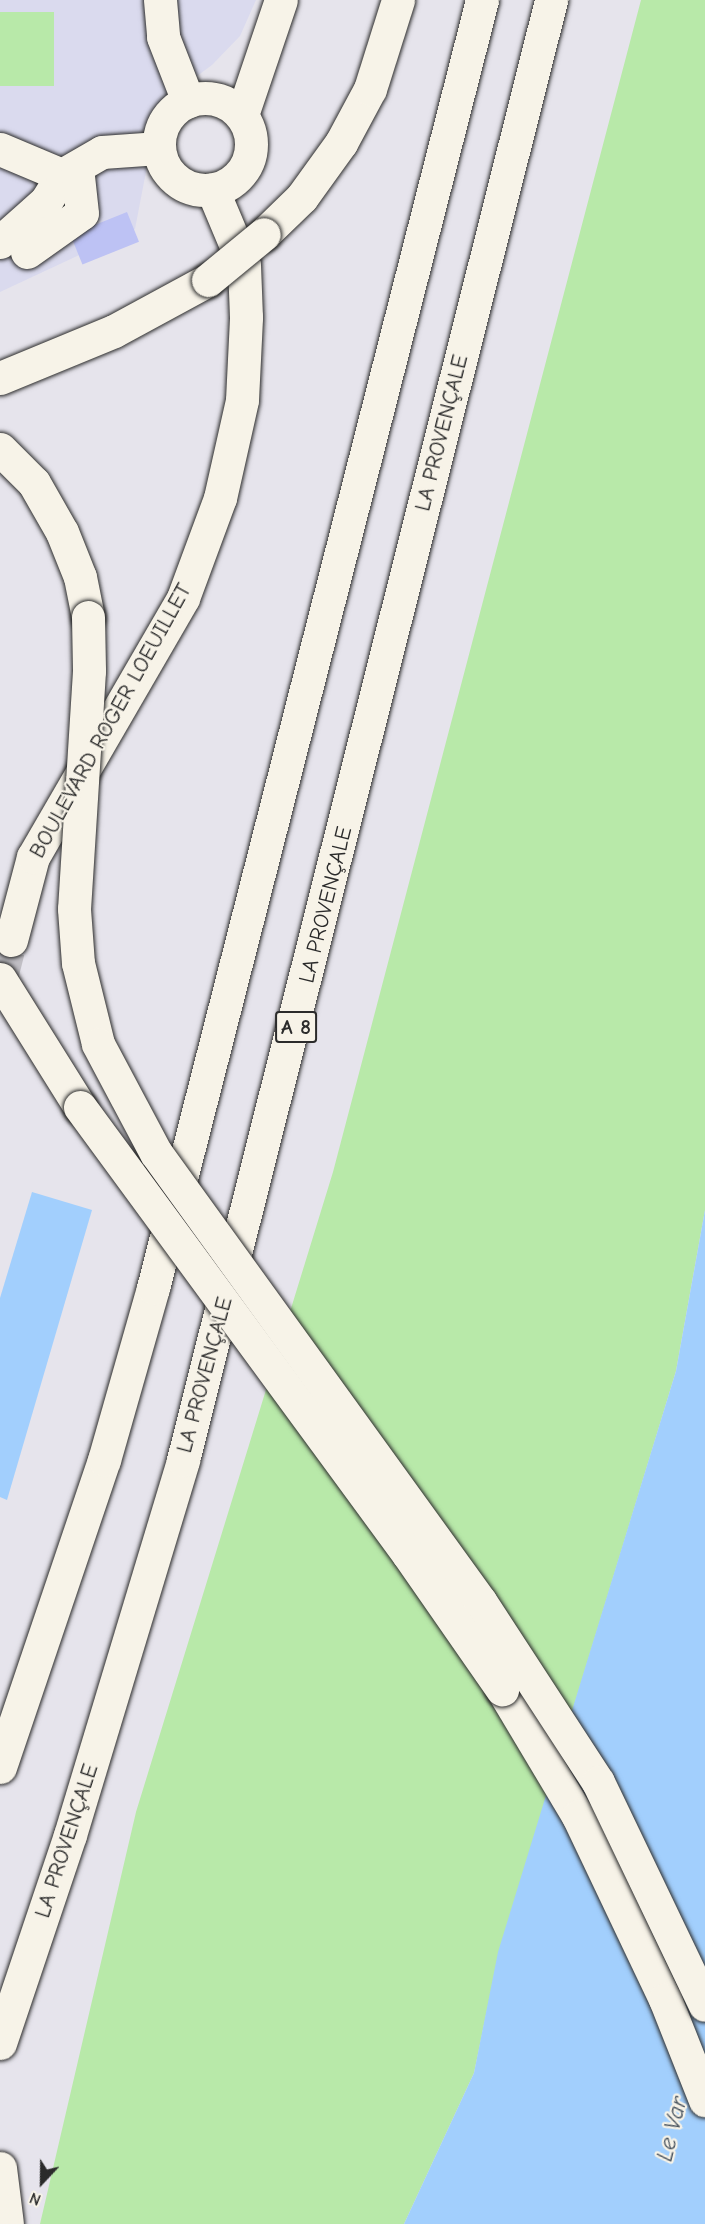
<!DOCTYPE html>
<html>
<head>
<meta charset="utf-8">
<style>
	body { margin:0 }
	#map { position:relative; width:705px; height:2224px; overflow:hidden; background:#e6e4ec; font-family:"Comic Neue",sans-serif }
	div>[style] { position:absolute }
	.built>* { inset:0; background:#dadaee }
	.green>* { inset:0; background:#b8e9a9; transform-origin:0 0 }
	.water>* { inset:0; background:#a2cffd }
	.building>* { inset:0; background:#bdc2f4; transform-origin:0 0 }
	.minor-tunnel>* { height:33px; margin-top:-16.5px; transform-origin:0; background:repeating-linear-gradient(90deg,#c1bfc5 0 33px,transparent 0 49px) }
	.roads { filter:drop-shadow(0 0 2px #2b2b2b) drop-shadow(0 0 2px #2b2b2b) }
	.minor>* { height:33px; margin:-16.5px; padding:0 16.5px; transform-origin:16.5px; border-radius:16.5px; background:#f7f3e8 }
	.minor>.ring { margin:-16.5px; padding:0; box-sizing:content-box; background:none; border:33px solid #f7f3e8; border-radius:50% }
	.highway>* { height:33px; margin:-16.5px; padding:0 16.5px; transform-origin:16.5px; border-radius:16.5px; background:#f7f3e8 }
	.bridges { filter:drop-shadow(0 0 2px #2b2b2b) drop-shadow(0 0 2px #2b2b2b) }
	.highway-bridge>* { height:33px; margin:-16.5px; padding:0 16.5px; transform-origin:16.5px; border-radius:16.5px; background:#f7f3e8 }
	span { translate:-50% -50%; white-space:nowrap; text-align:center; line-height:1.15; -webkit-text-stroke:4.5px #f7f3e8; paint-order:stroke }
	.shield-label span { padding:2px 4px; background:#f7f3e8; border:2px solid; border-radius:4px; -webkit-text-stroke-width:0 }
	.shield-label { font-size:21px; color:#2b2b2b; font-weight:700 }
	.street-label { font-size:22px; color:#2b2b2b }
	.water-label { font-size:24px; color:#495460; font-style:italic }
	.north { position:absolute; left:12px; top:2152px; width:60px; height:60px; -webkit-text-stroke:4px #f7f3e8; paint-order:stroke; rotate:202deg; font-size:16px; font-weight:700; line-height:24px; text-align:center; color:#2b2b2b }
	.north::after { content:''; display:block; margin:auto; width:21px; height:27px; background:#2b2b2b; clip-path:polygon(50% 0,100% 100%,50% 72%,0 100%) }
</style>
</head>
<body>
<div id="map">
	<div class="built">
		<i style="clip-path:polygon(0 0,256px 0,240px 36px,212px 65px,159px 104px,135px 229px,0 292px)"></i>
	</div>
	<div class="green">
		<i style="clip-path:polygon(641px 0,705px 0,705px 1210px,676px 1371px,499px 1952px,474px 2073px,404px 2224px,40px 2224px,136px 1812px,333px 1172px)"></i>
		<i style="left:0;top:12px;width:54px;height:74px"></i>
	</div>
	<div class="water">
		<i style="clip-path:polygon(32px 1192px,92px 1210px,7px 1500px,0 1497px,0 1298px)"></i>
		<i style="clip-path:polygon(705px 1210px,705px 2224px,404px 2224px,474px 2073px,498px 1952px,676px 1371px)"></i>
	</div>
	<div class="building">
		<i style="left:127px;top:212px;width:32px;height:61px;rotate:68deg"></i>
	</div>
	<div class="minor-tunnel">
		<i style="left:0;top:983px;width:44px;rotate:-75.7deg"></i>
	</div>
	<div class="roads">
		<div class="minor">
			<i style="left:160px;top:0;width:37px;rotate:85deg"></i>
			<i style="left:163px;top:37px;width:69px;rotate:68.7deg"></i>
			<i class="ring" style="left:159px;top:98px;width:59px;height:59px"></i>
			<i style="left:242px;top:115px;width:121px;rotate:-71.3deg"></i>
			<i style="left:0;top:149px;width:67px;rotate:22.8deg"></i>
			<i style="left:0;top:242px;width:62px;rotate:-41.7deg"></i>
			<i style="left:46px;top:201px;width:31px;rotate:-58deg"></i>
			<i style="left:62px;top:175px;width:46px;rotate:-29.9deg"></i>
			<i style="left:102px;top:152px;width:57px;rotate:-4deg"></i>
			<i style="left:27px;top:252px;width:67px;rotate:-35.3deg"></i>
			<i style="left:82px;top:213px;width:46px;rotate:-96.2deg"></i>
			<i style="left:11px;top:940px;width:86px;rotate:-75.2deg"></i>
			<i style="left:33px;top:857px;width:299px;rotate:-59.9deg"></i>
			<i style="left:183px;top:598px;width:107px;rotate:-69.7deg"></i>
			<i style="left:220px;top:498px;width:100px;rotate:-77.3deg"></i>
			<i style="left:242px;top:400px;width:83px;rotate:-87.2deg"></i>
			<i style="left:246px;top:317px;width:52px;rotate:-92.2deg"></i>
			<i style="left:244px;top:265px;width:82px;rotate:-112.8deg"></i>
			<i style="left:0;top:2168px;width:56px;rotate:82.9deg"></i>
		</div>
		<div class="highway">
			<i style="left:264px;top:234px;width:53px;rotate:-44.2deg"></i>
			<i style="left:302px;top:197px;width:67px;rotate:-54.2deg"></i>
			<i style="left:341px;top:143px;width:61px;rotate:-61.8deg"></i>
			<i style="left:370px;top:89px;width:93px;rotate:-72.5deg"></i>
			<i style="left:0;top:378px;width:123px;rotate:-22.4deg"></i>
			<i style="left:114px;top:331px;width:107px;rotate:-28.5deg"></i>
			<i style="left:0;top:449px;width:48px;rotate:45deg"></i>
			<i style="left:34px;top:483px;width:56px;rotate:60.3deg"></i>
			<i style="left:62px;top:532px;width:48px;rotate:68.2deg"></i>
			<i style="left:80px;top:577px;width:41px;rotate:78.7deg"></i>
			<i style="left:0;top:979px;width:151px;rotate:58deg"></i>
			<i style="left:502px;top:1689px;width:148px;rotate:59.1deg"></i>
			<i style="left:578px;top:1816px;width:203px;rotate:64.6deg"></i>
			<i style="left:665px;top:1999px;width:109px;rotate:68.4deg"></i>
			<i style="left:0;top:1767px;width:324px;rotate:-71.3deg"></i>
			<i style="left:104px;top:1460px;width:179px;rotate:-74.1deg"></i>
			<i style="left:153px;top:1288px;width:1329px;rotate:-75.67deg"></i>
			<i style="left:0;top:2043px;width:219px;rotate:-71.4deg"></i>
			<i style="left:70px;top:1835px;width:392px;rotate:-73.2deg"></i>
			<i style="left:183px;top:1460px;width:1506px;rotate:-75.85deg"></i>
		</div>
	</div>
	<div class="bridges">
		<div class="highway-bridge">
			<i style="left:208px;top:280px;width:72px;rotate:-39.4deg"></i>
			<i style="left:88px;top:617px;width:54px;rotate:88.9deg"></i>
			<i style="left:89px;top:671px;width:238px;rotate:93.6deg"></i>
			<i style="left:74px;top:909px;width:54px;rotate:85.8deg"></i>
			<i style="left:78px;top:963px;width:83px;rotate:76.1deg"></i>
			<i style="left:98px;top:1044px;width:123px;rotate:62deg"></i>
			<i style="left:156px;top:1153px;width:553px;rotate:54.13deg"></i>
			<i style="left:480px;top:1601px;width:216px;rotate:56.9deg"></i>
			<i style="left:598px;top:1782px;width:247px;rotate:64.4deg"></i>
			<i style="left:80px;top:1107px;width:554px;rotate:53.73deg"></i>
			<i style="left:408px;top:1554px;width:165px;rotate:55.2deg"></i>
		</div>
	</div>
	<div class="shield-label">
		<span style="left:296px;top:1027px">A 8</span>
	</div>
	<div class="street-label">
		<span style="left:442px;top:433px;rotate:-76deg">LA PROVENÇALE</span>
		<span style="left:111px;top:721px;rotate:-61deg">BOULEVARD ROGER LOEUILLET</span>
		<span style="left:326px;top:905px;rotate:-76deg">LA PROVENÇALE</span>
		<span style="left:205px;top:1375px;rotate:-75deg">LA PROVENÇALE</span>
		<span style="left:67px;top:1841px;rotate:-72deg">LA PROVENÇALE</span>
	</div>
	<div class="water-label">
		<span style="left:672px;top:2129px;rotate:-76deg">Le Var</span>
	</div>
	<div class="north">N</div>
</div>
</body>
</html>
